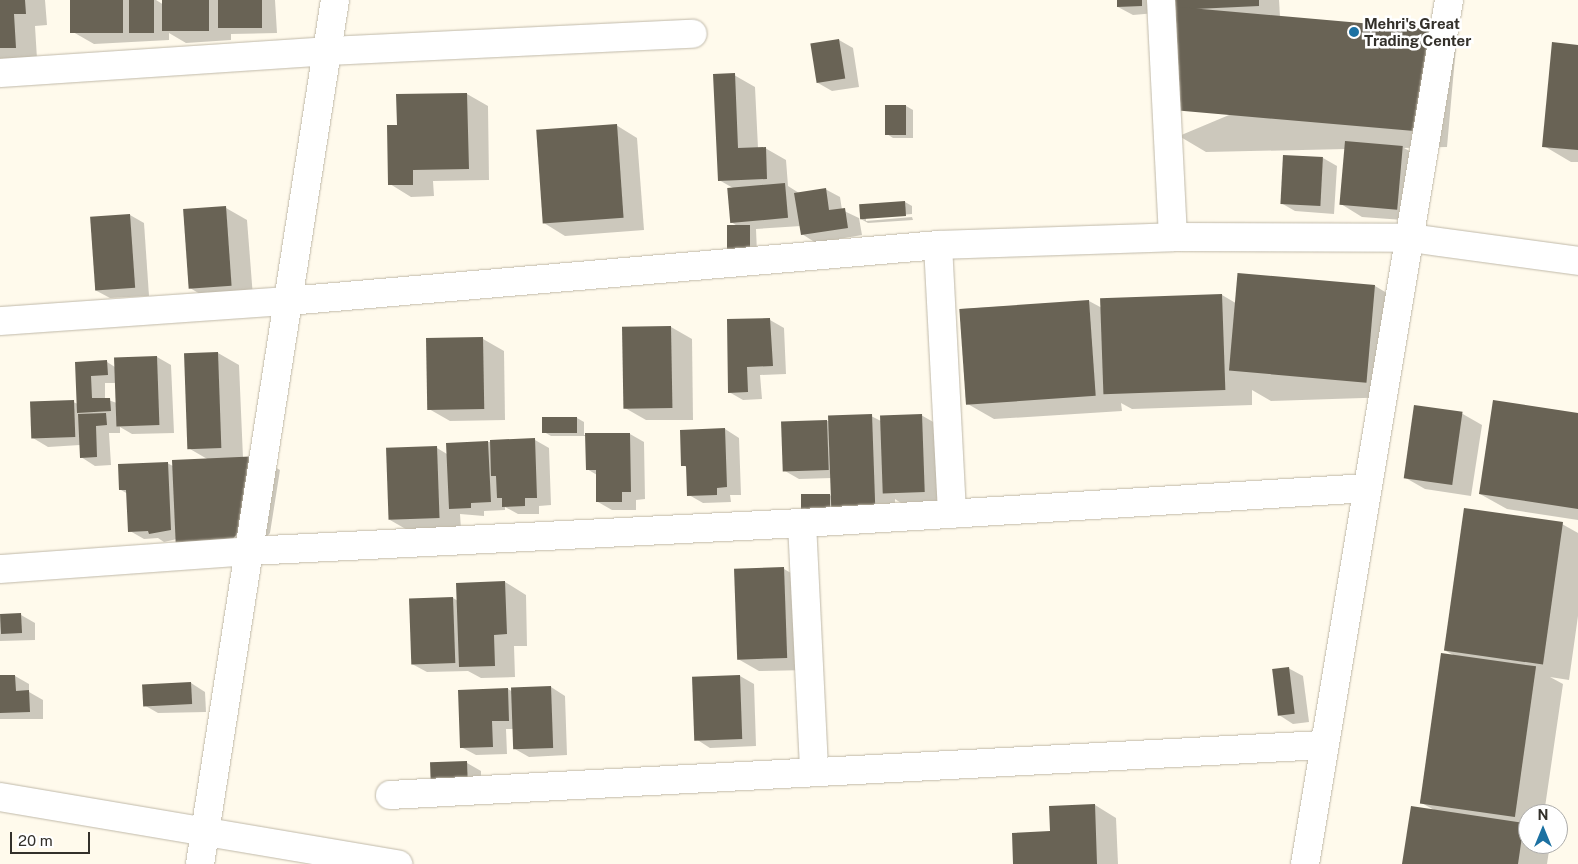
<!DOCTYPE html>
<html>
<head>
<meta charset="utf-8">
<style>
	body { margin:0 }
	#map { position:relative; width:1578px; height:864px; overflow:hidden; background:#fffaec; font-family:"Public Sans",sans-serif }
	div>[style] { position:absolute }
	.shadow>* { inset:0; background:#0003 }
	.building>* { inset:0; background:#696355; transform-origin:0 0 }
	.roads { filter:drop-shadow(0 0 1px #c0b9a9) drop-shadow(0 0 1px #c0b9a9) }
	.minor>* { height:28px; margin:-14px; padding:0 14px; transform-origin:14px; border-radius:14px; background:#fff }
	.dots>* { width:14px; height:14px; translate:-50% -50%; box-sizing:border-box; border:2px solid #fff; border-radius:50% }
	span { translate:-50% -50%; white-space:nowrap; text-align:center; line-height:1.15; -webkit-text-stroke:5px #fff; paint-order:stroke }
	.poi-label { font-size:15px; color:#33302a; font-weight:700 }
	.left { translate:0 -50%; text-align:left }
	.north { position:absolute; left:1518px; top:804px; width:50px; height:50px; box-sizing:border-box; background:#fff; border:1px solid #adacaa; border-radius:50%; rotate:0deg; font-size:14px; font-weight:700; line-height:20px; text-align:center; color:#33302a }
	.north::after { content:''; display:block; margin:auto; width:18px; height:22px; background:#1c71a2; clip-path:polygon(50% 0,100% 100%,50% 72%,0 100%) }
	.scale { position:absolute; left:10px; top:832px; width:80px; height:22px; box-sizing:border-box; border:2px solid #33302a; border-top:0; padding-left:6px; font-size:15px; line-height:18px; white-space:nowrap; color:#33302a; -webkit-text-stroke:4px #fff; paint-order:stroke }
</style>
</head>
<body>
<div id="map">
	<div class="shadow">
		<i style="clip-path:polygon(0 0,45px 0,47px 25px,35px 26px,37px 59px,0 61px)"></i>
		<i style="clip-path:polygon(72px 0,156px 0,164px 5px,163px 0,275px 0,277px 33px,231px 34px,231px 40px,186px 43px,169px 33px,169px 40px,94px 44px,73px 32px)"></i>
		<i style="clip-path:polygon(1118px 0,1155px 0,1156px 13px,1133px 15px,1118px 7px)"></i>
		<i style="clip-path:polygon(1175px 0,1279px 0,1280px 17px,1197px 22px,1176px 10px)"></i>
		<i style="clip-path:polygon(1429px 31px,1456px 46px,1447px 147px,1404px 148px,1424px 159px,1417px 221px,1362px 217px,1341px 204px,1346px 149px,1206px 152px,1179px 136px)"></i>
		<i style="clip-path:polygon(839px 40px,853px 48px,859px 87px,832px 91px,818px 83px)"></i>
		<i style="clip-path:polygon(1578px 46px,1578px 162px,1571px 162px,1544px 146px)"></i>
		<i style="clip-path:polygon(734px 75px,755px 87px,758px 148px,765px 148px,786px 160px,788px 186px,799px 193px,825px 189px,840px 197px,842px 210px,861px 219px,905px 202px,912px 206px,912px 214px,866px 218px,866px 221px,912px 217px,913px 220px,868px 223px,859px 218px,862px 235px,816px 243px,802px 234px,801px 226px,756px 229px,757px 253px,736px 253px,739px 227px,731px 222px,733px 188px,719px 180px)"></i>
		<i style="clip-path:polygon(467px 94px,488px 106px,489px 180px,433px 181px,434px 196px,411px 197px,390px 184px,398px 127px)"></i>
		<i style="clip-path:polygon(906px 106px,913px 110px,913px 138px,893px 138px,887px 134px)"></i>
		<i style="clip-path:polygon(616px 125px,637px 138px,644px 230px,565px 236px,544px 223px)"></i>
		<i style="clip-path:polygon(1323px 158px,1337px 166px,1334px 214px,1295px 211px,1281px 203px)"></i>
		<i style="clip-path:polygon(226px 208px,247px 220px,253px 297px,212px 301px,190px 288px)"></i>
		<i style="clip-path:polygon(130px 215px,144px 223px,149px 296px,110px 298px,95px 290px)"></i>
		<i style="clip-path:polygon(1375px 286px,1402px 302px,1394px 397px,1271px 401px,1252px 390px,1252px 405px,1132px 409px,1121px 403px,1122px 411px,994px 419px,966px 403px,961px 309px,1089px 301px,1102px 308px,1222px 295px,1239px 305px)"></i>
		<i style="clip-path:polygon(770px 320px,784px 328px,786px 374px,760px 375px,762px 399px,743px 400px,729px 392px)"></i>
		<i style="clip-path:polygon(671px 327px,692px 339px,693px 420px,646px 420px,625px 408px)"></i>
		<i style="clip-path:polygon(483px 339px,504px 351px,505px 420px,450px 421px,429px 409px)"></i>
		<i style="clip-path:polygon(218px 353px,239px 365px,243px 458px,259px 458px,280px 470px,270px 533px,249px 556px,177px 539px,164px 542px,158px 538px,144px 539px,130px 531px,128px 494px,121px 490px,167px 463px,173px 466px,209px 460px,190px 449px)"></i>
		<i style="clip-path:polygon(evenodd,157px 357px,171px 365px,174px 433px,132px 434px,120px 427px,120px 433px,109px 433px,111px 465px,95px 466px,81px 457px,80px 445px,48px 447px,33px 438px,73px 402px,78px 404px,76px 363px,107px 362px,115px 367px,157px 357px,105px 383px,116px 383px,117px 403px,105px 399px,105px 383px)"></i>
		<i style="clip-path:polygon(1461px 413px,1482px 425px,1471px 496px,1425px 489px,1404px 477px)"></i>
		<i style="clip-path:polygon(1578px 414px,1578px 520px,1507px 509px,1480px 494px)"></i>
		<i style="clip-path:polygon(921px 415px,942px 427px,945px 504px,904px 505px,895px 499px,895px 524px,810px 518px,829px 495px,832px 496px,832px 478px,799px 479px,785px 471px,827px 421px,871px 416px,881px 421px)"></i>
		<i style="clip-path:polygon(577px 418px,584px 422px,584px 435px,630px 434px,644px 442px,645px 499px,636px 500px,636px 510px,612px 510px,598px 502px,597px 475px,587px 469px,586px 436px,551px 436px,544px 432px,544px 419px)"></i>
		<i style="clip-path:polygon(725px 429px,739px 438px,741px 495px,730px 495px,731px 502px,703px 503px,689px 495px,688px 468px,683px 465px)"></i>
		<i style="clip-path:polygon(535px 440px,549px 448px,551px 505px,539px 506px,539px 514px,518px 514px,505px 507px,505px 510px,484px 511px,484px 516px,460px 514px,461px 530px,411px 532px,390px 520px,437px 448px,447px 454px,488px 442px)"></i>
		<i style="clip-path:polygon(1562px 524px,1578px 533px,1578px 616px,1569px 680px,1550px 677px,1563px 684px,1544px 814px,1528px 814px,1528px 844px,1550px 844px,1547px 864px,1404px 864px,1436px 811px,1420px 802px,1457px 657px,1444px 650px)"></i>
		<i style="clip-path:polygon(784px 569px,805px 581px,808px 670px,759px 671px,738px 659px)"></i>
		<i style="clip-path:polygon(505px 582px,526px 595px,527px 646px,514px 646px,515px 677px,481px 678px,468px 671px,427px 672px,412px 664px,453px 598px,458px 601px)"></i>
		<i style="clip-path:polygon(21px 615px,35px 623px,35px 640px,0 641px,0 616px)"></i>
		<i style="clip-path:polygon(1288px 668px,1303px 676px,1309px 722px,1293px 724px,1279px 715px)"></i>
		<i style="clip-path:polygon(15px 676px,29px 684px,29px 692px,43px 700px,43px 719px,0 719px,0 677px)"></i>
		<i style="clip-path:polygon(740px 676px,754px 684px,756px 746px,710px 748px,696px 739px)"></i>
		<i style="clip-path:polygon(191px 683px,205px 692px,206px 712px,158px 713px,144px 705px,143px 685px)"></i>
		<i style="clip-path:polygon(551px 687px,565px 696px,567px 755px,529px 757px,515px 749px,514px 729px,506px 729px,507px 754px,476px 755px,461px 747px,508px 689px,513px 692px)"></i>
		<i style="clip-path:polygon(467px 763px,481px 771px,481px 793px,432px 764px)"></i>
		<i style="clip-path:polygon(1095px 805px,1116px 818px,1118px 864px,1015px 864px,1052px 832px)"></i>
	</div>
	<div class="building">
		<i style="clip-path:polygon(0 0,25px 0,26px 14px,14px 14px,16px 48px,0 48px)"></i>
		<i style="left:70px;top:0;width:53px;height:33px"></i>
		<i style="left:129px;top:0;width:25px;height:33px"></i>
		<i style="left:162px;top:0;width:47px;height:31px"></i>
		<i style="left:218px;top:0;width:44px;height:28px"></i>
		<i style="clip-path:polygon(1117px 0,1142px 0,1142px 6px,1117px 7px)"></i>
		<i style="clip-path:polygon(1174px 0,1259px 0,1259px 6px,1174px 10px)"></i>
		<i style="left:1429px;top:29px;width:103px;height:254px;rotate:95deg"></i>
		<i style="left:839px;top:39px;width:40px;height:29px;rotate:81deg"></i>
		<i style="clip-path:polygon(1552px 42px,1578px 45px,1578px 150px,1542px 147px)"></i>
		<i style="clip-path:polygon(735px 73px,738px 148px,766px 147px,767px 179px,718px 181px,713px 74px)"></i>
		<i style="clip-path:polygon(467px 93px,469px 169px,413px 170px,413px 185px,388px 185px,387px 125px,397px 125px,396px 94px)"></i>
		<i style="left:885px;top:105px;width:21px;height:30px"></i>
		<i style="left:617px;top:124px;width:94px;height:81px;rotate:86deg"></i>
		<i style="left:1345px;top:141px;width:58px;height:64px;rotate:5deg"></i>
		<i style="left:1283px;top:155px;width:40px;height:49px;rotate:3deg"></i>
		<i style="left:785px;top:183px;width:35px;height:58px;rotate:85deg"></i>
		<i style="clip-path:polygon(826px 188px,829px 210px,845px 208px,848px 228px,801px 235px,794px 193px)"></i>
		<i style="left:905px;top:201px;width:15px;height:46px;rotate:86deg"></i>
		<i style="left:226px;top:206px;width:80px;height:43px;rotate:86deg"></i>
		<i style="left:130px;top:214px;width:74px;height:40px;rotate:86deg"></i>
		<i style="left:750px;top:225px;width:24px;height:23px;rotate:90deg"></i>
		<i style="left:1375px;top:285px;width:98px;height:138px;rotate:95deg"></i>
		<i style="left:1222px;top:294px;width:96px;height:122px;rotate:88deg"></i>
		<i style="left:1089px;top:300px;width:96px;height:130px;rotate:86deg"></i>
		<i style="clip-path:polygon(770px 318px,773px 366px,747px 367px,748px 392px,728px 393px,727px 319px)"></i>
		<i style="left:671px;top:326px;width:82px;height:49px;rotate:89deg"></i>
		<i style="left:483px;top:337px;width:72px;height:57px;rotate:89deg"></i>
		<i style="left:218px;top:352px;width:96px;height:34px;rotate:88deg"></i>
		<i style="left:157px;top:356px;width:69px;height:43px;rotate:88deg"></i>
		<i style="clip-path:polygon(107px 360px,108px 375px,91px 376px,92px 398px,110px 398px,111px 411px,77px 413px,75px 362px)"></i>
		<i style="left:74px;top:400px;width:37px;height:44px;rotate:88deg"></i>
		<i style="clip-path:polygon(1493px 400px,1578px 413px,1578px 509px,1479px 494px)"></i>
		<i style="left:1414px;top:405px;width:49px;height:74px;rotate:8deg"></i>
		<i style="clip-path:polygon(106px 413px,107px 425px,96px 426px,97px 457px,80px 458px,78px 414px)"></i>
		<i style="left:872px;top:414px;width:98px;height:44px;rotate:88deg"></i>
		<i style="left:922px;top:414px;width:78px;height:42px;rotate:88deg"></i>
		<i style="left:542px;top:417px;width:35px;height:16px"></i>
		<i style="left:827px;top:420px;width:50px;height:46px;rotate:88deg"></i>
		<i style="clip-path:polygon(725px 428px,727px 487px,717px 488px,717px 495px,687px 496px,686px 466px,681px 466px,680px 430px)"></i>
		<i style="clip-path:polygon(585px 433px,630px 433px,631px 492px,622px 492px,622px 502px,596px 502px,596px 470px,586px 470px)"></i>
		<i style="clip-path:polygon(535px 438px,537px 498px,525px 498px,525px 506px,502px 507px,502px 498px,497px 498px,496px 476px,491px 476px,490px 440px)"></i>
		<i style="clip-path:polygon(488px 441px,491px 502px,471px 503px,471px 508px,449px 509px,446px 443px)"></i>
		<i style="left:437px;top:446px;width:72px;height:51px;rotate:88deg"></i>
		<i style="clip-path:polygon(259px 456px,249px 521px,228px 544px,176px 550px,172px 460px)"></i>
		<i style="clip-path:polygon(168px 462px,171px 530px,149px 534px,148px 531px,128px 532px,126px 490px,119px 490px,118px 464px)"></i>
		<i style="left:830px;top:494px;width:20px;height:29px;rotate:90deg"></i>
		<i style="left:1464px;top:508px;width:100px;height:144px;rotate:8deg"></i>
		<i style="left:784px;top:567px;width:91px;height:50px;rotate:88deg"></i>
		<i style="clip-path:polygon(505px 581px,507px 634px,494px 635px,495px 666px,459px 667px,456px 583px)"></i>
		<i style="left:453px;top:597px;width:66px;height:44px;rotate:88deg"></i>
		<i style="left:21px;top:613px;width:20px;height:21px;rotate:87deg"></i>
		<i style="left:1441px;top:653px;width:96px;height:152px;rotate:8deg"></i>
		<i style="left:1289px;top:667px;width:47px;height:17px;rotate:83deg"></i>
		<i style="clip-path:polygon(0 675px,15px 675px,16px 691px,29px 690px,30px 712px,0 713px)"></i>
		<i style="left:740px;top:675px;width:64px;height:48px;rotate:88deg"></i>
		<i style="left:191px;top:682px;width:22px;height:49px;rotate:87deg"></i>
		<i style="left:551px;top:686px;width:62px;height:40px;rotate:88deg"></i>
		<i style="clip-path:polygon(508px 688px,509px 721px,492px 721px,493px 747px,460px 748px,458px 690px)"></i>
		<i style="left:467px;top:761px;width:25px;height:37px;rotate:88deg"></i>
		<i style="clip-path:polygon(1095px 804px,1097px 864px,1013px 864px,1012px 833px,1050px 831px,1049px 806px)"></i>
		<i style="clip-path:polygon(1411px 806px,1524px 823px,1518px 864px,1402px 864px)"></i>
	</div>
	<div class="roads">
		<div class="minor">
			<i style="left:1161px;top:0;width:237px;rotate:87.1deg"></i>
			<i style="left:0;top:73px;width:328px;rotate:-3.8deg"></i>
			<i style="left:327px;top:51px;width:366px;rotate:-2.7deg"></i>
			<i style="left:938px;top:245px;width:269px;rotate:87deg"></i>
			<i style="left:0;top:321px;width:289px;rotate:-4deg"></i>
			<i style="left:288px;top:301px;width:652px;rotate:-4.92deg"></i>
			<i style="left:938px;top:245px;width:235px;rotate:-1.9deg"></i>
			<i style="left:1173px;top:237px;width:238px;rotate:0.2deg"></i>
			<i style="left:1411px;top:238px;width:169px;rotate:7.8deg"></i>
			<i style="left:802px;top:523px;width:249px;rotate:87.2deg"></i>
			<i style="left:0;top:569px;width:250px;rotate:-4.1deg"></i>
			<i style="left:249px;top:551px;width:554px;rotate:-2.9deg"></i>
			<i style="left:802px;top:523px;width:566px;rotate:-3.54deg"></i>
			<i style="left:390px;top:795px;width:934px;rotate:-3.07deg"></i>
			<i style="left:0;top:797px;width:404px;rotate:9.6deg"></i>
			<i style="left:200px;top:864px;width:874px;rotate:-81.12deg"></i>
			<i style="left:1305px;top:864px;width:876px;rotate:-80.54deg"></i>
		</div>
	</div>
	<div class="dots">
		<i style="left:1354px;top:32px;background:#1c71a2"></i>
	</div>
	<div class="poi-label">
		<span class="left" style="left:1364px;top:32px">Mehri's Great<br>Trading Center</span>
	</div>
	<div class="north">N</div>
	<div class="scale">20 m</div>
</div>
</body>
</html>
